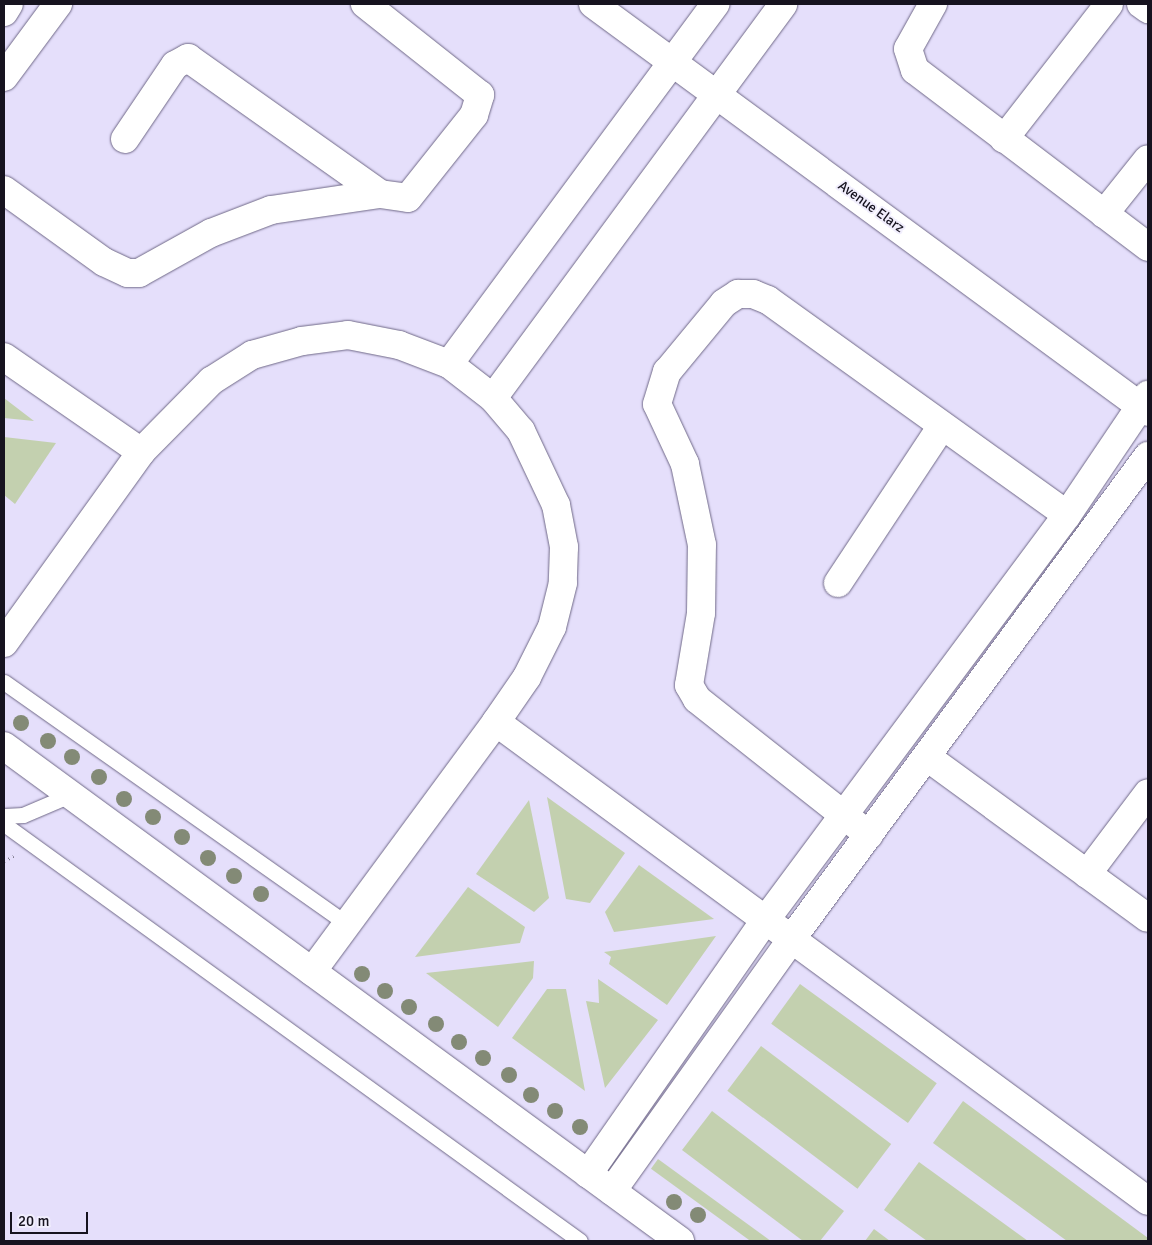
<!DOCTYPE html>
<html>
<head>
<meta charset="utf-8">
<style>
	body { margin:0 }
	#map { position:relative; width:1152px; height:1245px; overflow:hidden; background:#e5dffb; font-family:Signika,sans-serif }
	div>[style] { position:absolute }
	.green>* { inset:0; background:#c3d0af; transform-origin:0 0 }
	.path>* { height:3px; margin-top:-1.5px; transform-origin:0; background:repeating-linear-gradient(90deg,#827e92 0 1px,transparent 0 5px) }
	.roads { filter:drop-shadow(0 0 1px #6f6887) drop-shadow(0 0 1px #6f6887) }
	.service>* { height:15px; margin:-7.5px; padding:0 7.5px; transform-origin:7.5px; border-radius:7.5px; background:#fff }
	.minor>* { height:28px; margin:-14px; padding:0 14px; transform-origin:14px; border-radius:14px; background:#fff }
	.primary>* { height:28px; margin:-14px; padding:0 14px; transform-origin:14px; border-radius:14px; background:#fff }
	.trees>* { width:16px; height:16px; margin:-8px; border-radius:50%; background:#838a76 }
	span { translate:-50% -50%; white-space:nowrap; text-align:center; line-height:1.15; -webkit-text-stroke:4px #f1eefd; paint-order:stroke }
	.street-label { font-size:14px; color:#16131f }
	.frame { position:absolute; inset:0; border:5px solid #16131f; pointer-events:none }
	.scale { position:absolute; left:10px; top:1212px; width:78px; height:22px; box-sizing:border-box; border:2px solid #16131f; border-top:0; padding-left:6px; font-size:15px; line-height:18px; white-space:nowrap; color:#16131f; -webkit-text-stroke:4px #f1eefd; paint-order:stroke }
</style>
</head>
<body>
<div id="map">
	<div class="green">
		<i style="clip-path:polygon(4px 398px,34px 421px,4px 418px)"></i>
		<i style="clip-path:polygon(4px 437px,56px 443px,15px 504px,4px 495px)"></i>
		<i style="clip-path:polygon(547px 797px,625px 853px,590px 903px,566px 899px)"></i>
		<i style="clip-path:polygon(529px 800px,549px 898px,534px 912px,476px 874px)"></i>
		<i style="clip-path:polygon(639px 865px,714px 919px,614px 932px,605px 912px)"></i>
		<i style="clip-path:polygon(468px 887px,525px 927px,520px 943px,415px 957px)"></i>
		<i style="clip-path:polygon(716px 936px,667px 1005px,609px 964px,611px 957px,604px 952px)"></i>
		<i style="clip-path:polygon(534px 961px,533px 978px,498px 1027px,426px 973px)"></i>
		<i style="clip-path:polygon(598px 979px,658px 1020px,605px 1088px,586px 1001px,599px 1003px)"></i>
		<i style="left:800px;top:984px;width:169px;height:49px;rotate:36deg"></i>
		<i style="clip-path:polygon(547px 989px,566px 989px,585px 1091px,512px 1038px)"></i>
		<i style="left:761px;top:1046px;width:163px;height:56px;rotate:37deg"></i>
		<i style="clip-path:polygon(963px 1101px,1148px 1238px,1148px 1241px,1067px 1241px,933px 1143px)"></i>
		<i style="clip-path:polygon(712px 1111px,844px 1211px,820px 1241px,803px 1241px,682px 1150px)"></i>
		<i style="left:658px;top:1159px;width:139px;height:12px;rotate:36deg"></i>
		<i style="clip-path:polygon(919px 1162px,1028px 1241px,927px 1241px,884px 1210px)"></i>
		<i style="clip-path:polygon(874px 1229px,890px 1241px,865px 1241px)"></i>
	</div>
	<div class="path">
		<i style="left:4px;top:861px;width:11px;rotate:-27deg"></i>
	</div>
	<div class="roads">
		<div class="service">
			<i style="left:4px;top:682px;width:418px;rotate:35.2deg"></i>
			<i style="left:4px;top:816px;width:19px;rotate:-3deg"></i>
			<i style="left:23px;top:815px;width:51px;rotate:-23.1deg"></i>
			<i style="left:4px;top:824px;width:711px;rotate:35.9deg"></i>
		</div>
		<div class="minor">
			<i style="left:593px;top:4px;width:689px;rotate:36.32deg"></i>
			<i style="left:933px;top:4px;width:51px;rotate:119.1deg"></i>
			<i style="left:908px;top:49px;width:22px;rotate:72deg"></i>
			<i style="left:915px;top:70px;width:293px;rotate:37.2deg"></i>
			<i style="left:1141px;top:4px;width:9px;rotate:36deg"></i>
			<i style="left:4px;top:12px;width:9px;rotate:-58deg"></i>
			<i style="left:4px;top:77px;width:91px;rotate:-53.5deg"></i>
			<i style="left:125px;top:139px;width:89px;rotate:-56deg"></i>
			<i style="left:175px;top:65px;width:15px;rotate:-28deg"></i>
			<i style="left:188px;top:58px;width:235px;rotate:35.3deg"></i>
			<i style="left:380px;top:194px;width:28px;rotate:8deg"></i>
			<i style="left:408px;top:198px;width:106px;rotate:-51.5deg"></i>
			<i style="left:474px;top:115px;width:21px;rotate:-73deg"></i>
			<i style="left:480px;top:95px;width:147px;rotate:-141.6deg"></i>
			<i style="left:1004px;top:139px;width:171px;rotate:-52.1deg"></i>
			<i style="left:4px;top:190px;width:123px;rotate:35.8deg"></i>
			<i style="left:104px;top:262px;width:26px;rotate:25deg"></i>
			<i style="left:128px;top:273px;width:11px"></i>
			<i style="left:139px;top:273px;width:82px;rotate:-29.1deg"></i>
			<i style="left:211px;top:233px;width:64px;rotate:-21deg"></i>
			<i style="left:271px;top:210px;width:110px;rotate:-8.4deg"></i>
			<i style="left:1104px;top:214px;width:70px;rotate:-51.3deg"></i>
			<i style="left:4px;top:357px;width:167px;rotate:34.7deg"></i>
			<i style="left:449px;top:364px;width:448px;rotate:-53.5deg"></i>
			<i style="left:493px;top:398px;width:489px;rotate:-53.6deg"></i>
			<i style="left:838px;top:583px;width:188px;rotate:-56.5deg"></i>
			<i style="left:4px;top:643px;width:235px;rotate:-54.3deg"></i>
			<i style="left:141px;top:452px;width:100px;rotate:-45.4deg"></i>
			<i style="left:211px;top:381px;width:49px;rotate:-32.4deg"></i>
			<i style="left:252px;top:355px;width:52px;rotate:-15.6deg"></i>
			<i style="left:302px;top:341px;width:46px;rotate:-7.4deg"></i>
			<i style="left:348px;top:335px;width:52px;rotate:11.1deg"></i>
			<i style="left:399px;top:345px;width:53px;rotate:20.8deg"></i>
			<i style="left:449px;top:364px;width:56px;rotate:37.7deg"></i>
			<i style="left:493px;top:398px;width:43px;rotate:49.7deg"></i>
			<i style="left:521px;top:431px;width:82px;rotate:64.7deg"></i>
			<i style="left:556px;top:505px;width:43px;rotate:79.2deg"></i>
			<i style="left:564px;top:547px;width:36px;rotate:92deg"></i>
			<i style="left:563px;top:583px;width:45px;rotate:104deg"></i>
			<i style="left:552px;top:627px;width:56px;rotate:116.6deg"></i>
			<i style="left:527px;top:677px;width:55px;rotate:124.6deg"></i>
			<i style="left:496px;top:722px;width:310px;rotate:126.4deg"></i>
			<i style="left:496px;top:722px;width:809px;rotate:36.3deg"></i>
			<i style="left:927px;top:757px;width:273px;rotate:36.1deg"></i>
			<i style="left:869px;top:835px;width:219px;rotate:-141.7deg"></i>
			<i style="left:697px;top:699px;width:16px;rotate:-120deg"></i>
			<i style="left:689px;top:685px;width:73px;rotate:-80.5deg"></i>
			<i style="left:701px;top:613px;width:68px;rotate:-89.2deg"></i>
			<i style="left:702px;top:545px;width:83px;rotate:-101.9deg"></i>
			<i style="left:685px;top:464px;width:66px;rotate:-115deg"></i>
			<i style="left:657px;top:404px;width:34px;rotate:-73deg"></i>
			<i style="left:667px;top:372px;width:89px;rotate:-50.4deg"></i>
			<i style="left:724px;top:303px;width:17px;rotate:-33deg"></i>
			<i style="left:738px;top:294px;width:15px"></i>
			<i style="left:753px;top:294px;width:16px;rotate:22deg"></i>
			<i style="left:768px;top:300px;width:368px;rotate:35.7deg"></i>
			<i style="left:1087px;top:874px;width:101px;rotate:-53deg"></i>
			<i style="left:588px;top:1174px;width:307px;rotate:-55.1deg"></i>
			<i style="left:764px;top:922px;width:507px;rotate:-53.33deg"></i>
			<i style="left:1067px;top:515px;width:145px;rotate:-56deg"></i>
			<i style="left:612px;top:1191px;width:307px;rotate:-54.5deg"></i>
			<i style="left:790px;top:941px;width:603px;rotate:-53.57deg"></i>
		</div>
		<div class="primary">
			<i style="left:4px;top:746px;width:838px;rotate:36.21deg"></i>
		</div>
	</div>
	<div class="trees">
		<i style="left:21px;top:723px"></i>
		<i style="left:48px;top:741px"></i>
		<i style="left:72px;top:757px"></i>
		<i style="left:99px;top:777px"></i>
		<i style="left:124px;top:799px"></i>
		<i style="left:153px;top:817px"></i>
		<i style="left:182px;top:837px"></i>
		<i style="left:208px;top:858px"></i>
		<i style="left:234px;top:876px"></i>
		<i style="left:261px;top:894px"></i>
		<i style="left:362px;top:974px"></i>
		<i style="left:385px;top:991px"></i>
		<i style="left:409px;top:1007px"></i>
		<i style="left:436px;top:1024px"></i>
		<i style="left:459px;top:1042px"></i>
		<i style="left:483px;top:1058px"></i>
		<i style="left:509px;top:1075px"></i>
		<i style="left:531px;top:1095px"></i>
		<i style="left:555px;top:1111px"></i>
		<i style="left:580px;top:1127px"></i>
		<i style="left:674px;top:1202px"></i>
		<i style="left:698px;top:1215px"></i>
	</div>
	<div class="street-label">
		<span style="left:871px;top:207px;rotate:36deg">Avenue Elarz</span>
	</div>
	<div class="frame"></div>
	<div class="scale">20 m</div>
</div>
</body>
</html>
